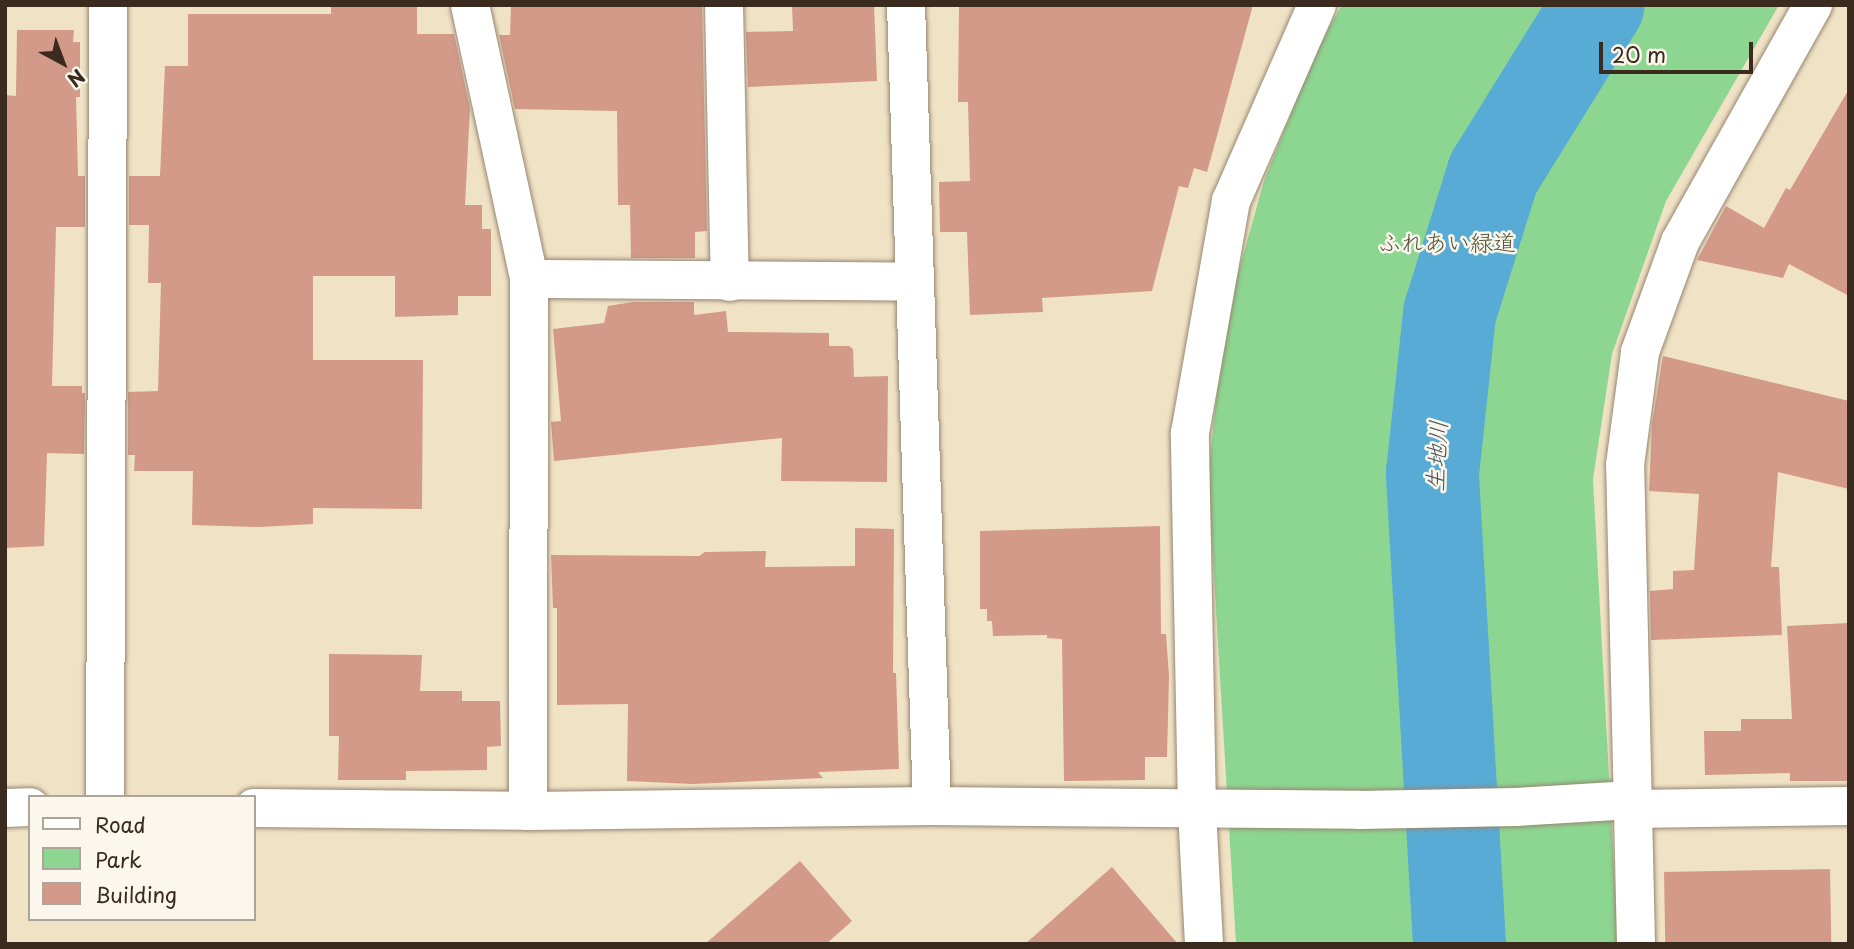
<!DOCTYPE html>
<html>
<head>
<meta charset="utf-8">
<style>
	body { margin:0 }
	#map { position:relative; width:1854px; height:949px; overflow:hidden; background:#f0e2c5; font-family:"Playpen Sans","Klee One",sans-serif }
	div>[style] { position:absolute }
	.green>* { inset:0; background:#8dd691 }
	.river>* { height:93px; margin:-46.5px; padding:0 46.5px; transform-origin:46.5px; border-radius:46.5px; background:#58abd4 }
	.building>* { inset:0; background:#d39989; transform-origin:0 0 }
	.roads { filter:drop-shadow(0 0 2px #968672) drop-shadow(0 0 2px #968672) }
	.street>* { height:38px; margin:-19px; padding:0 19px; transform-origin:19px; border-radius:19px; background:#fff }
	span { translate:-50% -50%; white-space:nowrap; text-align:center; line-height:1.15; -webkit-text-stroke:5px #fbf7ec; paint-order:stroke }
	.park-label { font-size:23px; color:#50553b }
	.water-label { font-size:24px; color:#45575e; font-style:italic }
	.frame { position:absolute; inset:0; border:7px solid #3b2a1e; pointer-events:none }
	.legend { position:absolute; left:28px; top:795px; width:228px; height:126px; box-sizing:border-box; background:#fbf7ec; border:2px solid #aea59a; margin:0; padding:9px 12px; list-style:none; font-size:21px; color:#3b2a1e }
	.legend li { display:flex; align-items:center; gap:14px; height:35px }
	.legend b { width:35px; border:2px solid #aea59a }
	.north { position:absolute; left:28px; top:28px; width:70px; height:70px; -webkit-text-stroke:5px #fbf7ec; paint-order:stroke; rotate:139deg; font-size:19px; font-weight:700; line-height:28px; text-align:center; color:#3b2a1e }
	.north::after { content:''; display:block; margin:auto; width:24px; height:32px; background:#3b2a1e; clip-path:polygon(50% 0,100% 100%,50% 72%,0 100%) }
	.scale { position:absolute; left:1599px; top:42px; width:154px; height:32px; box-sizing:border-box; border:4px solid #3b2a1e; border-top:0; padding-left:9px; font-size:21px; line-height:24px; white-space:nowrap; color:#3b2a1e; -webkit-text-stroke:5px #fbf7ec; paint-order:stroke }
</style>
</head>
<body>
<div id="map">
	<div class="green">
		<i style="clip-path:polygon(1342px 5px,1779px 5px,1666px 201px,1612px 354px,1593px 479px,1618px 944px,1236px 944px,1208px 476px,1217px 392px,1236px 281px,1264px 181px,1318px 47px)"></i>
	</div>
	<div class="river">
		<i style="left:1459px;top:944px;width:472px;rotate:-93.3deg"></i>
		<i style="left:1432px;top:473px;width:161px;rotate:-83.9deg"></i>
		<i style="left:1449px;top:313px;width:147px;rotate:-72.6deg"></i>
		<i style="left:1493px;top:173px;width:198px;rotate:-58.2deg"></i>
	</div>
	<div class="building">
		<i style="clip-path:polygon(511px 5px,702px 5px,707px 231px,695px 232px,695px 258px,631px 258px,630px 205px,618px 205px,617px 111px,515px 109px,499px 35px,510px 35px)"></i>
		<i style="clip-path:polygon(792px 5px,874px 5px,877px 81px,748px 87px,746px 32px,793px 31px)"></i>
		<i style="clip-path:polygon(959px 5px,1253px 5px,1207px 172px,1194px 168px,1188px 188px,1179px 186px,1152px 291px,1042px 298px,1043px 312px,970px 315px,967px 232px,940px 232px,939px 182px,970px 181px,968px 102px,958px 102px)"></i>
		<i style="clip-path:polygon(331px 7px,417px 7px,417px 34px,454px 34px,470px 108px,465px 205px,482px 205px,482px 229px,491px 229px,491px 296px,458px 296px,458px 315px,395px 317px,395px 276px,313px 276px,313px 360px,423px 360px,422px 509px,313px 508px,313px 524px,259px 527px,192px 525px,193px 471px,134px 471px,135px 455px,128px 455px,128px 392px,158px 391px,161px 283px,148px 283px,149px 225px,129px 225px,129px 176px,160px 176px,165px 66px,188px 66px,188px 14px,331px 14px)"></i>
		<i style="clip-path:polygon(17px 30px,74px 30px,73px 42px,80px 42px,80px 97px,76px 97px,78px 176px,85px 176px,85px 227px,56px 227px,52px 386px,82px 386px,82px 393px,85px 393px,84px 454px,47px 453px,44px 546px,5px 548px,5px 95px,16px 96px)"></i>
		<i style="clip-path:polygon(1849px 89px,1849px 296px,1789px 264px,1783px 278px,1697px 260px,1726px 206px,1764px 228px,1786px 188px,1790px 190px)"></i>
		<i style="clip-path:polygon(633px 302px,694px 302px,694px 315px,726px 311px,728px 332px,829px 333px,829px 346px,849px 346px,853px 349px,854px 377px,888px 376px,887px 482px,781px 481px,782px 438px,554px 461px,551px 422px,561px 421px,553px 329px,604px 323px,608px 306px)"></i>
		<i style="clip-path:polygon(1663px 356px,1849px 401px,1849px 489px,1778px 472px,1771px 567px,1779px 567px,1782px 635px,1651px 640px,1650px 591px,1673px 589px,1673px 571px,1694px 570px,1699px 494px,1649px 491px,1652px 425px)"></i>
		<i style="clip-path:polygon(1160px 526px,1161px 634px,1166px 634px,1169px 676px,1167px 757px,1145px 757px,1145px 780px,1064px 781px,1062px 639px,1047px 638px,1047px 635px,993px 636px,992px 621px,987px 621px,987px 609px,980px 609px,980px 531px)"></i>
		<i style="clip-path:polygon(855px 528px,894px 529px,893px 673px,896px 673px,899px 769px,818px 772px,823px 778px,693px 784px,627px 781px,628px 704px,557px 705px,557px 608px,553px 608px,551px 555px,699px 556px,705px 552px,766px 551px,765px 567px,855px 566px)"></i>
		<i style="clip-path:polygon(1849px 623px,1849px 781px,1790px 781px,1790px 773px,1705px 775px,1704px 731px,1741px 731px,1741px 719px,1792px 719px,1787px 626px)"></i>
		<i style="clip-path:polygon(329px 654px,422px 655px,420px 691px,462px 691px,462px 701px,500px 701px,501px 746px,487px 747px,487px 770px,406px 771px,406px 780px,338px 780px,339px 736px,329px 736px)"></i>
		<i style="clip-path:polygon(800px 861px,852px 921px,826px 944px,705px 944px)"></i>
		<i style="clip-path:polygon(1112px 867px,1178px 944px,1025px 944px)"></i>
		<i style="left:1830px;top:869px;width:75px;height:166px;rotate:89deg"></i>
	</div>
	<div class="roads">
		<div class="street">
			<i style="left:470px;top:5px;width:280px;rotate:77.8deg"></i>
			<i style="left:529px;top:279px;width:532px;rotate:90.11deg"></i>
			<i style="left:724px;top:5px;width:277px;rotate:88.8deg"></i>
			<i style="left:906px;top:5px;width:801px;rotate:88.14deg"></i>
			<i style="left:529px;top:279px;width:386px;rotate:0.4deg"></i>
			<i style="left:105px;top:797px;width:792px;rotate:-89.78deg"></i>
			<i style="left:5px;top:808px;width:25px;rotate:-2deg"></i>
			<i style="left:254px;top:808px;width:274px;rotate:0.6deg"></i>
			<i style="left:528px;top:811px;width:404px;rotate:-0.7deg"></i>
			<i style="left:932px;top:806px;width:428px;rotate:0.5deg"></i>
			<i style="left:1360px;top:810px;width:155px;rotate:-1.1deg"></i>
			<i style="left:1515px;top:807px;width:116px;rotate:-3.5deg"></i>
			<i style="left:1631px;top:809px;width:218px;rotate:-0.8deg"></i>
			<i style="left:1204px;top:944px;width:135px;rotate:-93deg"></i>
			<i style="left:1197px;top:809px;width:376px;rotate:-91.1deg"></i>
			<i style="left:1190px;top:433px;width:236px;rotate:-80deg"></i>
			<i style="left:1231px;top:201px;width:214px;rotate:-66.3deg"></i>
			<i style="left:1636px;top:944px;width:479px;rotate:-91.3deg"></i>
			<i style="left:1625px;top:465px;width:114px;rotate:-82.4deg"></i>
			<i style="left:1640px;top:352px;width:117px;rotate:-70deg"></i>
			<i style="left:1680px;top:242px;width:272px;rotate:-60.7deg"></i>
		</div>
	</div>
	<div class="park-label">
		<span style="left:1447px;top:242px">ふれあい緑道</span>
	</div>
	<div class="water-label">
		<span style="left:1436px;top:456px;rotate:-87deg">生地川</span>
	</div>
	<div class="frame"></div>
	<ul class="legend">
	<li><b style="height:9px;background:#fff"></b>Road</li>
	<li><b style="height:19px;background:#8dd691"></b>Park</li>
	<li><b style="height:19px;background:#d39989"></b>Building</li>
	</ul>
	<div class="north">N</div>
	<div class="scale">20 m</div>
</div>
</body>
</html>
